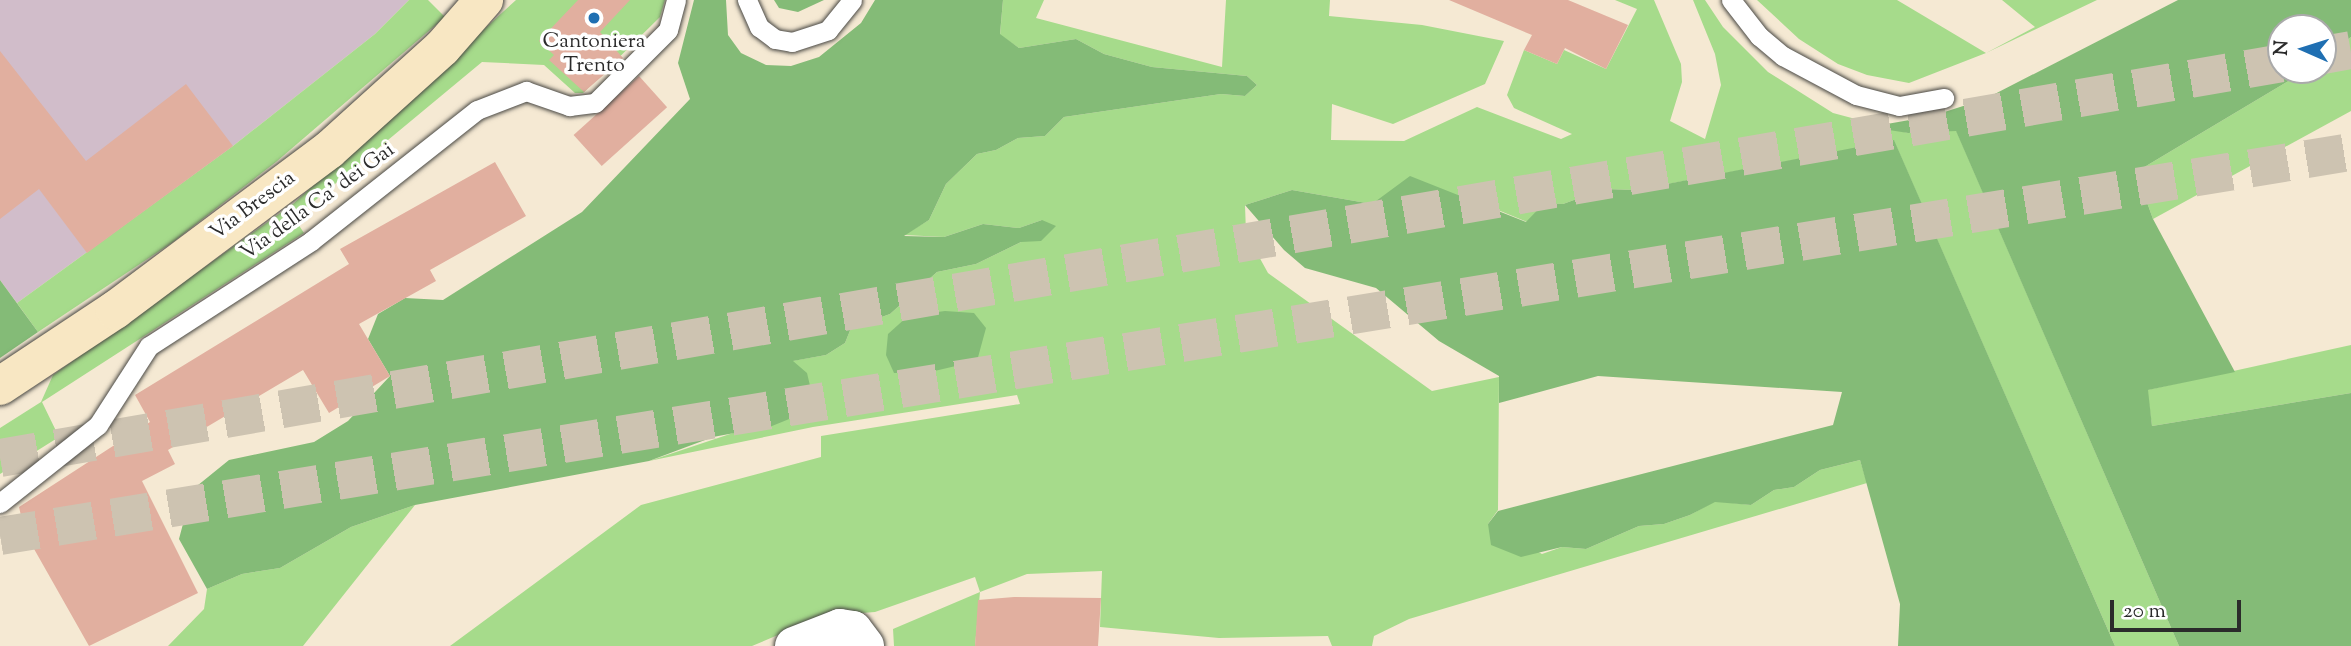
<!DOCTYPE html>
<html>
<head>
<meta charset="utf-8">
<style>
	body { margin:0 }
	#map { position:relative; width:2351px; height:646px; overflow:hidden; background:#f5e9d3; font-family:"Sorts Mill Goudy",serif }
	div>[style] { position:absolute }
	.industrial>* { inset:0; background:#d1bdca }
	.green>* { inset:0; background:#a6db8b }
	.forest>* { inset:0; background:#84bb77 }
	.building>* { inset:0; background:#e1af9f; transform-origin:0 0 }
	.highway-tunnel>* { height:38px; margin-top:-19px; transform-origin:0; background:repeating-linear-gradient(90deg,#cdc3b1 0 38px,transparent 0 57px) }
	.roads { filter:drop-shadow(0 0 2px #494844) drop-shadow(0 0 2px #494844) }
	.lane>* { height:19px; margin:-9.5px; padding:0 9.5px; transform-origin:9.5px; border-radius:9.5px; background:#fff }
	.street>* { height:38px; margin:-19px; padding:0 19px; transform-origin:19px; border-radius:19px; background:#fff }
	.secondary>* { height:38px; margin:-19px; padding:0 19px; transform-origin:19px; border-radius:19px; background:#f8e7c3 }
	.dots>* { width:19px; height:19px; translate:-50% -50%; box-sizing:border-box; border:4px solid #fff; border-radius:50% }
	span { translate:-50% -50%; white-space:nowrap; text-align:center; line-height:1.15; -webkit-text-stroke:7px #fff; paint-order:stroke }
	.poi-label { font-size:21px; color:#2b2b2b }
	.street-label { font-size:21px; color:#2b2b2b }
	.north { position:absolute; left:2267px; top:14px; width:70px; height:70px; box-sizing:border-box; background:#fff; border:2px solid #aaa; border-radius:50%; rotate:273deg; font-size:19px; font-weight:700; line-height:28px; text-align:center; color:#2b2b2b }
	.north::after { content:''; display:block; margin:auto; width:24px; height:32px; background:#1f6fb2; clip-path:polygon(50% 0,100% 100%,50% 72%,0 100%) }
	.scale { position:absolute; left:2110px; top:600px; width:131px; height:32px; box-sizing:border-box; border:4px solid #2b2b2b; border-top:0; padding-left:9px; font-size:21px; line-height:24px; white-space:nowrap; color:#2b2b2b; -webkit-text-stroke:5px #fff; paint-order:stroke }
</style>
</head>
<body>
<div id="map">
	<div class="industrial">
		<i style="clip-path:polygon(0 0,409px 0,375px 34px,233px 146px,17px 303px,0 280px)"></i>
	</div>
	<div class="green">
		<i style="clip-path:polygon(409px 0,428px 0,445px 17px,276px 162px,173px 242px,38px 332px,17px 303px,233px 146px,375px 34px)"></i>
		<i style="clip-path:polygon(516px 0,665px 0,660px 17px,583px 93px,575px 93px,544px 65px,482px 62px,294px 218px,304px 233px,42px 402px,59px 437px,0 474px,0 428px,41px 402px,53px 375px,293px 204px)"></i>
		<i style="clip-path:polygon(1003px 0,1044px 0,1036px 18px,1222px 67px,1226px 0,1330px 0,1329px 16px,1422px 25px,1504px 41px,1485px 84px,1393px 124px,1332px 104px,1331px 140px,1404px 141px,1477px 107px,1561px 139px,1572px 134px,1514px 108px,1507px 95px,1524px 50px,1557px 64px,1564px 50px,1606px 69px,1637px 9px,1615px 0,1654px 0,1681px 64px,1682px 82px,1670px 121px,1705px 139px,1721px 85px,1715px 54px,1693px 0,1705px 0,1723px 27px,1768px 72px,1833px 113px,1908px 133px,1956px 130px,2179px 646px,2115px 646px,1894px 141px,1636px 190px,1604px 189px,1563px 204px,1544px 203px,1527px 222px,1493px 208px,1372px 204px,1292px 190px,1245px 205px,1246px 233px,1268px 273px,1432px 391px,1499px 377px,1498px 510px,1488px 524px,1542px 554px,1562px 547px,1586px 549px,1639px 526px,1664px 524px,1690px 515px,1715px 501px,1751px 505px,1774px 490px,1794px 487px,1820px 470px,1860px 460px,1867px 483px,1409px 619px,1374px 636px,1372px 646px,1332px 646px,1328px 636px,1219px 638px,1100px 627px,1102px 571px,1027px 574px,980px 592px,975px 646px,894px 646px,893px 629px,980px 592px,975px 577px,875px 612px,823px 616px,752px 646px,450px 646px,641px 505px,821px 457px,821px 436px,1020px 404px,1017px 395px,813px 427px,649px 461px,736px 432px,792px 361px,826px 355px,845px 343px,851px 328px,890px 314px,937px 272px,976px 264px,1021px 242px,1042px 220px,1019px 228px,983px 224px,944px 237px,904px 235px,929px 220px,946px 184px,977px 154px,996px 150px,1018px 138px,1045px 136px,1064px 117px,1221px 94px,1245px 96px,1257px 85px,1247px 76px,1152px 67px,1104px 54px,1076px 39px,1019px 48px,1000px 35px)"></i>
		<i style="clip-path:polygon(1757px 0,1897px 0,1986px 53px,2035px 27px,2002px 0,2097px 0,1986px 53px,1909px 83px,1867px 75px,1838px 64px,1799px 39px)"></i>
		<i style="clip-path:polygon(2351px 37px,2351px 111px,2153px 219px,2136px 172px,2307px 70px,2323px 70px,2323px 58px)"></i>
		<i style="clip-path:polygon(2351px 345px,2351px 393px,2152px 426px,2147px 390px)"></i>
		<i style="clip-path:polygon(415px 505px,303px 646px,168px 646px,204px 609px,207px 589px,242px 574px,280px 568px,351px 527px)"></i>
	</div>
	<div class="forest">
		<i style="clip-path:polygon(694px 0,726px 0,728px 35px,741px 53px,766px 65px,791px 66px,819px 57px,861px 23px,875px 0,1003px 0,1000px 34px,1019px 48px,1076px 39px,1104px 54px,1152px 67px,1247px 76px,1257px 85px,1245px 96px,1221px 94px,1064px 117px,1045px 136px,1018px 138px,996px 150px,977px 154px,946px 184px,929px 220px,904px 236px,944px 237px,983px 224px,1019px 228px,1042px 220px,1056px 226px,1041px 241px,1021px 242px,976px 264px,937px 272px,890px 314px,851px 328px,845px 343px,826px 355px,793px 361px,807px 373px,811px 390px,799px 415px,772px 426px,713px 437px,649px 461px,415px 505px,351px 527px,280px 568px,242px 574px,207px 589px,179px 539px,192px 490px,229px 460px,314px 442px,348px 421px,390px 376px,368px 339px,378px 314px,405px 298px,443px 300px,582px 212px,690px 99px,678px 63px)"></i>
		<i style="clip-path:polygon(774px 0,824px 0,798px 12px,779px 8px)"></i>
		<i style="clip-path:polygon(2178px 0,2351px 0,2351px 37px,2323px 58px,2323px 28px,2281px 28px,2281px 70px,2307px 70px,2136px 172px,2153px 219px,2235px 372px,2148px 390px,2152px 426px,2351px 393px,2351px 646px,2179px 646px,1956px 131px,1908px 133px,1870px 127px,1932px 116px,1985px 99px)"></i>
		<i style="clip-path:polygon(1894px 140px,2115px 646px,1898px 646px,1900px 604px,1860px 460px,1820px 470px,1794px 487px,1774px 490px,1751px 505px,1715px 502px,1690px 515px,1664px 524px,1639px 526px,1586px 549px,1562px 547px,1521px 557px,1491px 545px,1488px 524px,1498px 511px,1833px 425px,1842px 392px,1598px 376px,1499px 403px,1499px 376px,1439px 341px,1376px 288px,1305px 268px,1284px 250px,1245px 205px,1292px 190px,1372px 204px,1410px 176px,1526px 222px,1544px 203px,1563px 204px,1604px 189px,1636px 190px)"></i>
		<i style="clip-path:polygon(0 280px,38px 332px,0 358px)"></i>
		<i style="clip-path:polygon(945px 311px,974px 313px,986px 328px,977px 361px,926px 373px,894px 373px,886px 355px,888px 334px,908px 316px)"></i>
	</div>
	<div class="building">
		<i style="clip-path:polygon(578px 0,630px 0,600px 32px,623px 58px,584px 92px,549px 60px,554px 55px,539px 41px)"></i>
		<i style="clip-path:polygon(1449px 0,1568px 0,1628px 25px,1606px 69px,1565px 48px,1557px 64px,1524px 50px,1532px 35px)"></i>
		<i style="clip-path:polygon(0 51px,86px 161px,186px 84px,233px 146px,87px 253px,39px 189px,0 219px)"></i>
		<i style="left:639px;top:76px;width:42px;height:88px;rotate:48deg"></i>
		<i style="clip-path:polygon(495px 162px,526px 216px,430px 270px,436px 281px,359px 324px,390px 376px,329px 413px,303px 370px,168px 450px,175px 464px,142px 481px,198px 593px,89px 646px,25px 533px,19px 507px,150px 422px,135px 395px,349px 264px,340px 249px)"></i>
		<i style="clip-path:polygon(1014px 597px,1101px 598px,1098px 646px,975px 646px,978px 600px)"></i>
	</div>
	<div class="highway-tunnel">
		<i style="left:2323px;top:55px;width:28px;rotate:-10deg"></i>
		<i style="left:0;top:458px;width:2315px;rotate:-9.82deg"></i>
		<i style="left:0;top:536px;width:2382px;rotate:-9.28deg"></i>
	</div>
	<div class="roads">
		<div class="lane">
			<i style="left:747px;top:0;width:30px;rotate:66deg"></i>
			<i style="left:759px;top:27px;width:20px;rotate:37deg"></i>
			<i style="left:775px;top:39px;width:17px;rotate:10deg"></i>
			<i style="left:792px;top:42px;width:38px;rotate:-18deg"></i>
			<i style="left:828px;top:30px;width:38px;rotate:-51deg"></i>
			<i style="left:1731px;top:0;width:46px;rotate:52.1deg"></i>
			<i style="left:1759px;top:36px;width:31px;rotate:40deg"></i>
			<i style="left:1783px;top:56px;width:83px;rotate:28.1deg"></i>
			<i style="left:1856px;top:95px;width:44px;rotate:14.3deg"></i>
			<i style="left:1899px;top:106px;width:46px;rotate:-10.1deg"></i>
			<i style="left:0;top:503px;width:125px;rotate:-38.5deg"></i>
			<i style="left:98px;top:425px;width:94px;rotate:-57.2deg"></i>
			<i style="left:149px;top:346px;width:193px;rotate:-32.9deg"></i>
			<i style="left:311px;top:241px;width:211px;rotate:-38.3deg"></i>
			<i style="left:477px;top:110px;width:53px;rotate:-21.2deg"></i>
			<i style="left:526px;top:91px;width:46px;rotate:19.2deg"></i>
			<i style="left:569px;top:106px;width:26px;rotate:-7deg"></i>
			<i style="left:595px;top:103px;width:103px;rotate:-45deg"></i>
			<i style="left:668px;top:30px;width:31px;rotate:-75deg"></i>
		</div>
		<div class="street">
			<i style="left:794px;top:646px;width:49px;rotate:-21.4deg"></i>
			<i style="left:840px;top:628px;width:13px;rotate:9deg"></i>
			<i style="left:853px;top:630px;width:20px;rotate:53deg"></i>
		</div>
		<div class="secondary">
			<i style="left:0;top:386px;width:138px;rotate:-33.5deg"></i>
			<i style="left:115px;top:310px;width:267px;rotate:-36.8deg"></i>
			<i style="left:329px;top:150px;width:152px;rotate:-42.1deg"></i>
			<i style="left:442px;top:48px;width:64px;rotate:-48.8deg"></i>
		</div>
	</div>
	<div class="dots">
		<i style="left:594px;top:18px;background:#1f6fb2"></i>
	</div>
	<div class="poi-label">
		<span style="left:594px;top:54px">Cantoniera<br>Trento</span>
	</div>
	<div class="street-label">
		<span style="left:318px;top:202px;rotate:-36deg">Via della Ca' dei Gai</span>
		<span style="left:253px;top:206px;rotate:-37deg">Via Brescia</span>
	</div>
	<div class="north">N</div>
	<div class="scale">20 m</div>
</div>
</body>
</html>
